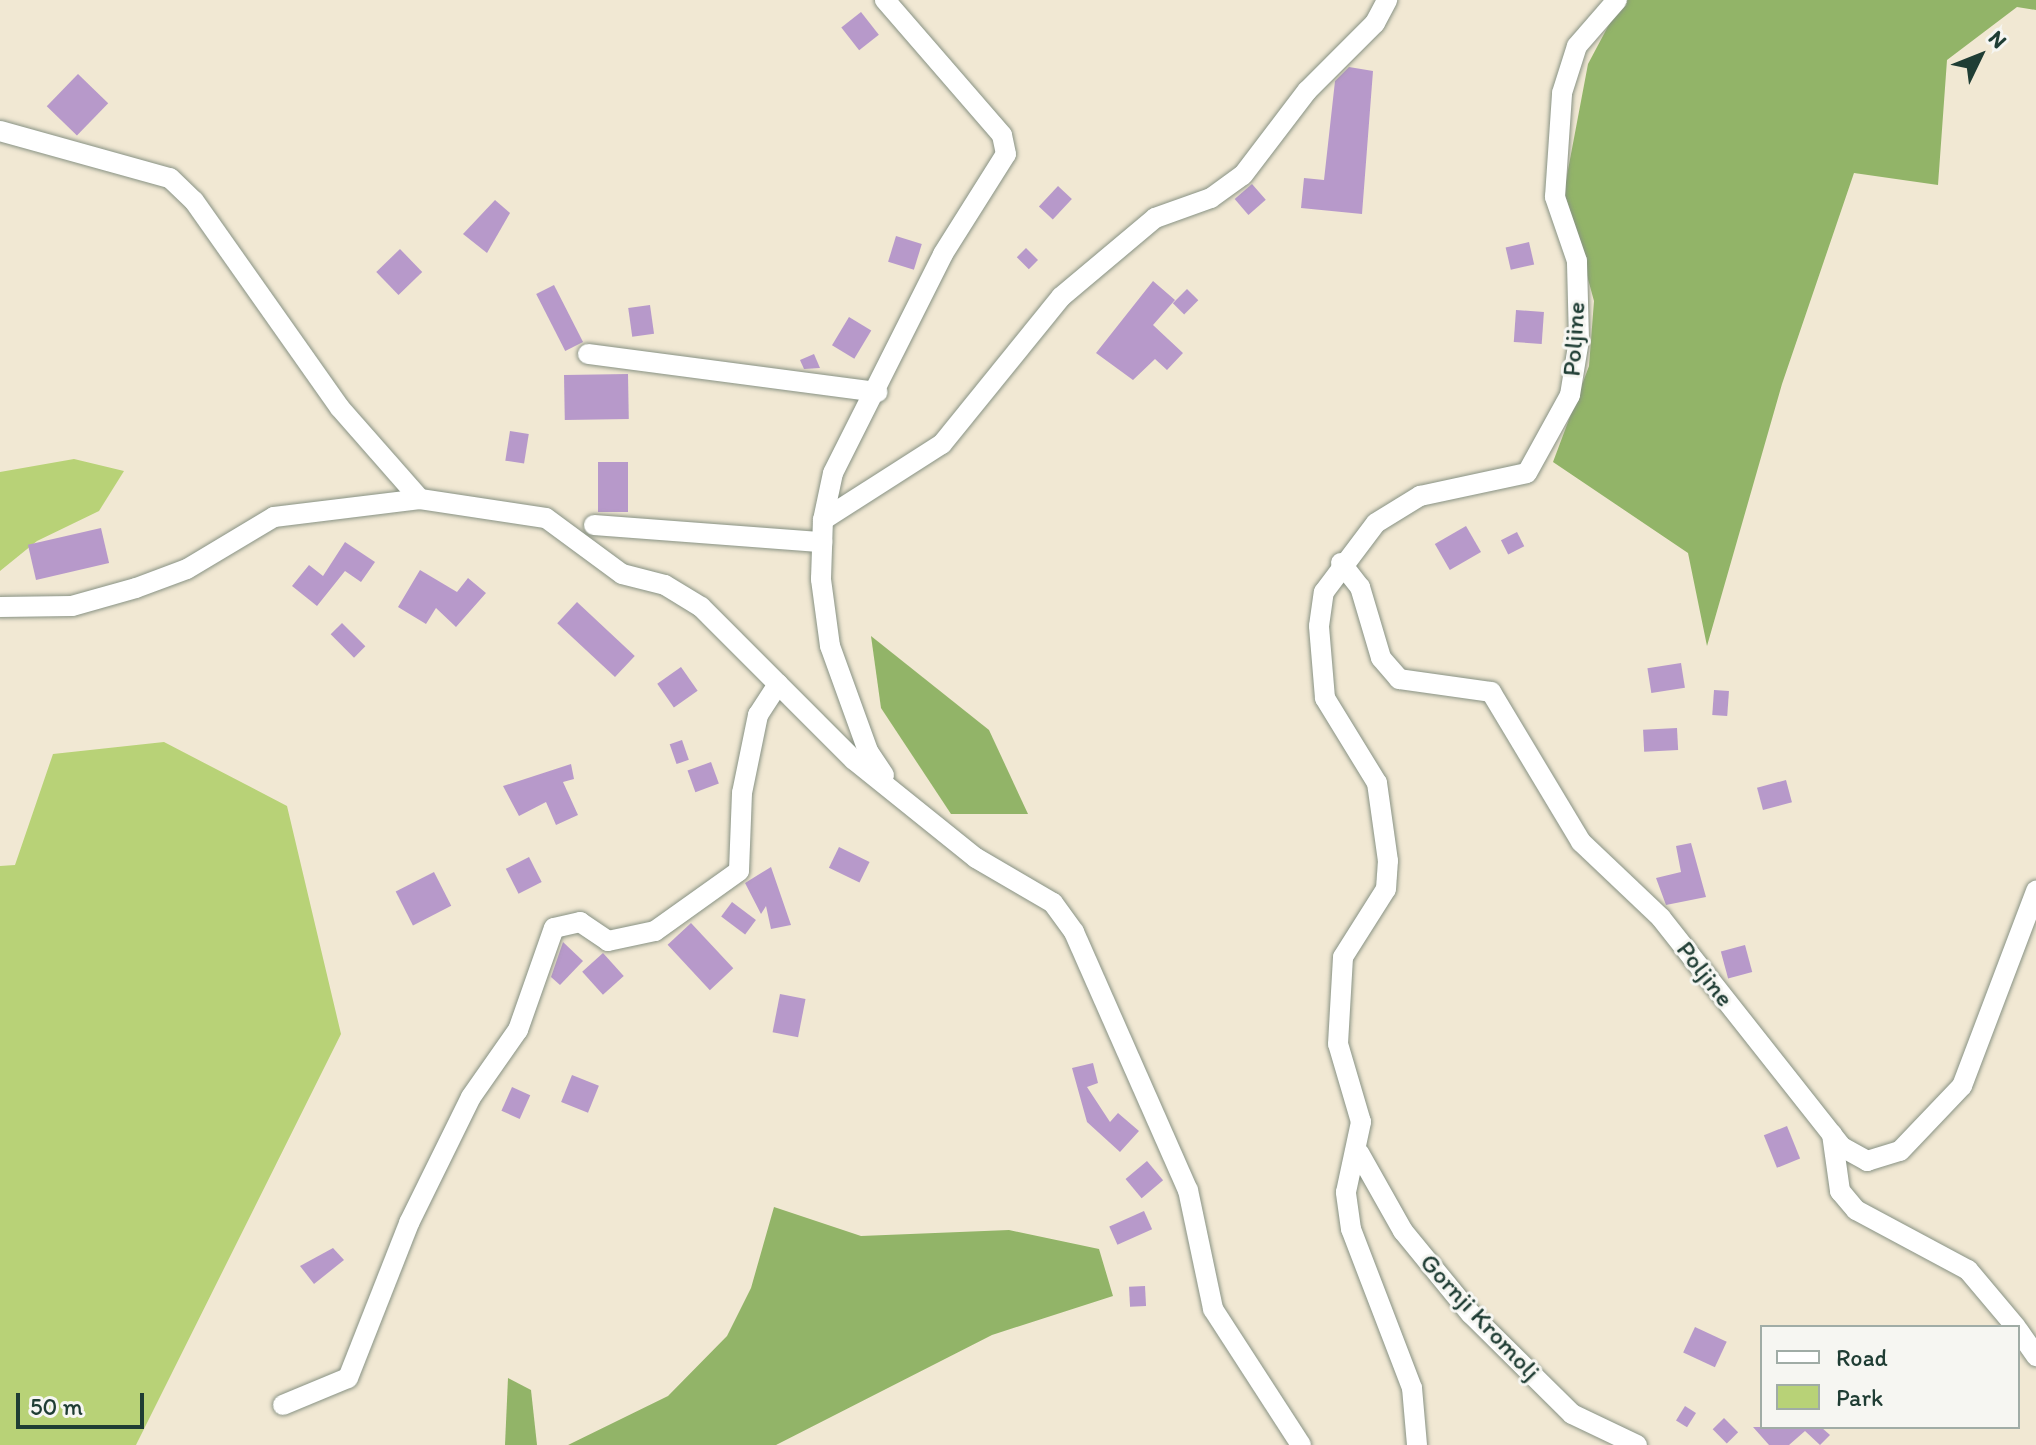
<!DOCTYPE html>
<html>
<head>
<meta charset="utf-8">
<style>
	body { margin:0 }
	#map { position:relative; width:2036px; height:1445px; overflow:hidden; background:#f1e8d3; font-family:Itim,sans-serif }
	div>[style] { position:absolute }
	.green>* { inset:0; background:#b8d277 }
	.forest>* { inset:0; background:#92b468 }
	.building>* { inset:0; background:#b799ca; transform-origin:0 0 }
	.roads { filter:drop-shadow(0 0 2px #889284) drop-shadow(0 0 2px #889284) }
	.minor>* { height:20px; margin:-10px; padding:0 10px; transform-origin:10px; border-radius:10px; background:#fff }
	span { translate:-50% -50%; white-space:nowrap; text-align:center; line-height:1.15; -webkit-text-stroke:6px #f6f6f2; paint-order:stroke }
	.street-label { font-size:26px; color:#1f3d34 }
	.legend { position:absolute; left:1760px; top:1325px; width:260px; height:104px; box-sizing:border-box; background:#f6f6f2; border:2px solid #a0aca6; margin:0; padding:10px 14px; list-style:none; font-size:24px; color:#1f3d34 }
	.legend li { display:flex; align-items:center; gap:16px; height:40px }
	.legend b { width:40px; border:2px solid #a0aca6 }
	.north { position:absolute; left:1940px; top:16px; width:80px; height:80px; -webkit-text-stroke:6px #f6f6f2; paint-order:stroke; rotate:47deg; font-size:22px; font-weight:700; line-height:32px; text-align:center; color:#1f3d34 }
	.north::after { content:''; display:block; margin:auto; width:28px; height:36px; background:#1f3d34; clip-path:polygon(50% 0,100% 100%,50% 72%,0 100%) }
	.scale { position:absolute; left:16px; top:1393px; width:128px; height:36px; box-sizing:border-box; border:4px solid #1f3d34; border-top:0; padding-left:10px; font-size:24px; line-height:28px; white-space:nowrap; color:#1f3d34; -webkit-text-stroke:6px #f6f6f2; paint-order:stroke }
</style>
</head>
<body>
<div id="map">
	<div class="green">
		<i style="clip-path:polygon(74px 459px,124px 471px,99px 511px,37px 541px,0 571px,0 472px)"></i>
		<i style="clip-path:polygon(164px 742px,287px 806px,341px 1034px,136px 1445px,0 1445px,0 866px,15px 865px,53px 754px)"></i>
	</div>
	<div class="forest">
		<i style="clip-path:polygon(1622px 0,2036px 0,2036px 10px,2017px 7px,1947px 60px,1938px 185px,1854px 173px,1782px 384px,1707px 646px,1688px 553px,1553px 462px,1589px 366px,1594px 301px,1564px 191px,1588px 64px)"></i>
		<i style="clip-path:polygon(871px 636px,989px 730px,1028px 814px,951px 814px,881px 708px)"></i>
		<i style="clip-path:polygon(774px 1207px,861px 1236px,1009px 1230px,1099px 1249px,1113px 1296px,992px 1335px,776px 1445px,568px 1445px,668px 1396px,727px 1336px,751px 1288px)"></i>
		<i style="clip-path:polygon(508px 1378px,531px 1390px,537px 1445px,505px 1445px)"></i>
	</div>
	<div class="building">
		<i style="left:861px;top:12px;width:29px;height:25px;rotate:52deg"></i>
		<i style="clip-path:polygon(1349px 67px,1373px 71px,1362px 214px,1301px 208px,1304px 178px,1324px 180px,1335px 81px)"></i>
		<i style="left:78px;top:74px;width:42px;height:45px;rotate:44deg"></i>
		<i style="left:1252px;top:184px;width:21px;height:23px;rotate:49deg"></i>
		<i style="left:1058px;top:186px;width:19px;height:28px;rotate:43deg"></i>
		<i style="clip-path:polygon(495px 200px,510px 213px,487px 253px,463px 234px)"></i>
		<i style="left:896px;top:236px;width:27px;height:27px;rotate:17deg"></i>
		<i style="left:1529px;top:242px;width:23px;height:24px;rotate:77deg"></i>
		<i style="left:1026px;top:248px;width:17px;height:13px;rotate:45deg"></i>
		<i style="left:400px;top:249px;width:32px;height:33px;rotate:46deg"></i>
		<i style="clip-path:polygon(1153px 281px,1175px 300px,1153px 325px,1183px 353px,1167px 370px,1155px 359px,1133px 380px,1096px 353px)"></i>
		<i style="left:554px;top:285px;width:64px;height:20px;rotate:63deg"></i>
		<i style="left:1187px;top:289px;width:16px;height:20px;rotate:45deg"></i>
		<i style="left:650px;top:305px;width:29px;height:22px;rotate:82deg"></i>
		<i style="left:1516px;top:310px;width:28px;height:32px;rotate:4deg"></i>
		<i style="left:849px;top:317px;width:26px;height:33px;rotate:31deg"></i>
		<i style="clip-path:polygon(814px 354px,820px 368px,804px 369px,800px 360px)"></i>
		<i style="left:628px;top:374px;width:45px;height:64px;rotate:89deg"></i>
		<i style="left:510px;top:431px;width:19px;height:30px;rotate:9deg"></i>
		<i style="left:598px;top:462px;width:30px;height:50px"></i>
		<i style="left:1466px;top:526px;width:30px;height:36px;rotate:60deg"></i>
		<i style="left:101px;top:528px;width:36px;height:75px;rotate:77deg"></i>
		<i style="left:1517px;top:532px;width:16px;height:18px;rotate:63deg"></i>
		<i style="clip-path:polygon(345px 542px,375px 562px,361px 582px,345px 571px,317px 606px,292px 586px,309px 565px,323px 576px)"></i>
		<i style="clip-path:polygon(420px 570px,457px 592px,468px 578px,486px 593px,456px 627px,436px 608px,426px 624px,398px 607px)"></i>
		<i style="left:577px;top:602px;width:79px;height:29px;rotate:43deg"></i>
		<i style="left:342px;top:623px;width:33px;height:16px;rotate:45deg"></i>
		<i style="left:1681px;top:663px;width:25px;height:34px;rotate:81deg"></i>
		<i style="left:681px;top:667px;width:29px;height:29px;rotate:55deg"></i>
		<i style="left:1714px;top:690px;width:15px;height:25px;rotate:4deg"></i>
		<i style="left:1677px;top:728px;width:22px;height:34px;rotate:87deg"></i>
		<i style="left:682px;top:740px;width:21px;height:13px;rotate:71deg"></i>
		<i style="left:711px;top:762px;width:23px;height:25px;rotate:70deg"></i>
		<i style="clip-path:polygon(571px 764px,574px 779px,563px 782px,578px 815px,556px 825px,546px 802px,519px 816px,503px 786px)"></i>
		<i style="left:1786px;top:780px;width:23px;height:30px;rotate:75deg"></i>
		<i style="clip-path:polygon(1691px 843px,1706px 897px,1666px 905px,1656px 878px,1681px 872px,1676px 846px)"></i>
		<i style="left:839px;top:847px;width:34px;height:23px;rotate:26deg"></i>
		<i style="left:529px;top:857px;width:28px;height:26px;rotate:63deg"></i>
		<i style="clip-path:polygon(771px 867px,791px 925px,771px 929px,766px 906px,761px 914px,745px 883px)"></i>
		<i style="left:434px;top:872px;width:38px;height:43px;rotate:63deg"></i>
		<i style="left:732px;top:902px;width:30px;height:18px;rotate:37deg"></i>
		<i style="left:691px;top:923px;width:62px;height:32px;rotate:47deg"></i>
		<i style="clip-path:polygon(563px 942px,583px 961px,560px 985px,551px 977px)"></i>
		<i style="left:1745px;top:945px;width:28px;height:25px;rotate:75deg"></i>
		<i style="left:603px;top:953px;width:31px;height:28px;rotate:48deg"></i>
		<i style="left:780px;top:994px;width:26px;height:39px;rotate:11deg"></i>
		<i style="clip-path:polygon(1093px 1063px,1098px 1083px,1087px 1087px,1110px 1122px,1118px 1113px,1139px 1131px,1120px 1152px,1087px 1122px,1072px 1068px)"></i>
		<i style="left:572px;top:1075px;width:29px;height:29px;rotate:22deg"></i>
		<i style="left:512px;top:1087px;width:20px;height:26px;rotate:24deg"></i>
		<i style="left:1787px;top:1126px;width:35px;height:25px;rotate:68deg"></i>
		<i style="left:1147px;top:1161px;width:25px;height:28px;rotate:50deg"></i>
		<i style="left:1144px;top:1211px;width:20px;height:38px;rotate:66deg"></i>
		<i style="clip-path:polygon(333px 1248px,344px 1260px,314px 1284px,300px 1266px)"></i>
		<i style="left:1145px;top:1286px;width:20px;height:16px;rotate:87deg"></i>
		<i style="left:1695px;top:1327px;width:35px;height:28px;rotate:25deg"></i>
		<i style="left:1685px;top:1406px;width:13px;height:17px;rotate:32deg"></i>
		<i style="left:1724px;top:1418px;width:20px;height:16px;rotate:45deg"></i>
		<i style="clip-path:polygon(1753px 1427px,1821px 1427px,1830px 1435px,1820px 1445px,1805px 1431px,1789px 1445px,1769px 1445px)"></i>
	</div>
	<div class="roads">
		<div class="minor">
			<i style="left:0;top:131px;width:176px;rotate:15.5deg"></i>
			<i style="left:170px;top:178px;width:33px;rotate:44deg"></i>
			<i style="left:194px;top:201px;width:253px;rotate:54.8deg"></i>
			<i style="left:340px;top:408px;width:121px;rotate:48.7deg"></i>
			<i style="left:420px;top:499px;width:127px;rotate:8.6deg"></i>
			<i style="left:546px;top:518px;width:94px;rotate:36.4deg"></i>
			<i style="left:622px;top:574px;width:44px;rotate:14.3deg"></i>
			<i style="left:665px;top:585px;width:42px;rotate:31.4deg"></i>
			<i style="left:701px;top:607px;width:216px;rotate:45deg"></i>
			<i style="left:854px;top:760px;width:156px;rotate:38.8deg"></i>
			<i style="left:976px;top:858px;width:89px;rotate:30.3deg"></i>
			<i style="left:1053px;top:903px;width:36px;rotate:54deg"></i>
			<i style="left:1074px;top:932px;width:282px;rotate:66.2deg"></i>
			<i style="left:1188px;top:1190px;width:122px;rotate:78.1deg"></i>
			<i style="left:1213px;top:1309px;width:162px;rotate:57.1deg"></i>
			<i style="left:588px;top:354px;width:292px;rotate:7.5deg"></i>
			<i style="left:823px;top:520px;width:48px;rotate:-78deg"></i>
			<i style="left:833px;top:473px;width:245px;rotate:-63.3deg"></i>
			<i style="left:943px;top:254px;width:118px;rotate:-57.8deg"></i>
			<i style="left:1006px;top:154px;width:19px;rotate:-102deg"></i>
			<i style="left:1002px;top:135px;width:179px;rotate:-130.9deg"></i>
			<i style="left:594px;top:525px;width:229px;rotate:4.3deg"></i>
			<i style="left:1341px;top:563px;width:31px;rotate:52deg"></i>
			<i style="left:1360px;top:587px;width:74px;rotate:73.5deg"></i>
			<i style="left:1381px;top:658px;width:28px;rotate:49deg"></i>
			<i style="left:1399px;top:679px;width:93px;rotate:8deg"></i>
			<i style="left:1491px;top:692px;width:175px;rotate:59deg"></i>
			<i style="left:1581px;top:842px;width:110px;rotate:43.5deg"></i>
			<i style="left:1661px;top:918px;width:292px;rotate:51.7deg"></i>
			<i style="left:1842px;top:1147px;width:29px;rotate:29deg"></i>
			<i style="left:1867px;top:1161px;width:34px;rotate:-17deg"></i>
			<i style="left:1900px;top:1151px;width:90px;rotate:-46.4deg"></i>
			<i style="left:1962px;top:1086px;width:209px;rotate:-69.2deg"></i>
			<i style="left:0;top:607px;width:72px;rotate:-0.8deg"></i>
			<i style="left:72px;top:606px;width:66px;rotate:-15.7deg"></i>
			<i style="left:136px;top:588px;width:54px;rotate:-20.4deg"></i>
			<i style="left:187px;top:569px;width:101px;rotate:-30.9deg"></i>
			<i style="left:274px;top:517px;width:147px;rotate:-7deg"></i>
			<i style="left:884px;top:775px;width:29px;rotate:-124deg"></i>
			<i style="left:868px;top:751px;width:112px;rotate:-109.9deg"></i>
			<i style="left:830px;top:646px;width:68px;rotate:-97.7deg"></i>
			<i style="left:821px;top:579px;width:59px;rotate:-88.1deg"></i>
			<i style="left:823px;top:520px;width:141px;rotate:-32.6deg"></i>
			<i style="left:942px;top:444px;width:189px;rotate:-51deg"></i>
			<i style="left:1061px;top:297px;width:123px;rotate:-40deg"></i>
			<i style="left:1155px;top:218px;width:59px;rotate:-19.7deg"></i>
			<i style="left:1211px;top:198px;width:39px;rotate:-36deg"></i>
			<i style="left:1243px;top:175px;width:106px;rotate:-52.7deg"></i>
			<i style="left:1307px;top:91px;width:96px;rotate:-45deg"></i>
			<i style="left:1375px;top:23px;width:26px;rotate:-62deg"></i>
			<i style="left:1832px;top:1134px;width:58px;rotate:82deg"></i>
			<i style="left:1840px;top:1191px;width:25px;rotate:50deg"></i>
			<i style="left:1856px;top:1210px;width:127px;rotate:28.2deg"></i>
			<i style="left:1968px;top:1270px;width:75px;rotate:49.9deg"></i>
			<i style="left:1359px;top:1153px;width:90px;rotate:60.6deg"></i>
			<i style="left:1403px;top:1231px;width:107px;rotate:50.7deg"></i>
			<i style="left:1471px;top:1314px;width:142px;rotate:44.7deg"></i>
			<i style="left:1572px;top:1414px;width:72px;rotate:25.5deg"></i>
			<i style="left:2018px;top:1330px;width:32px;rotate:55deg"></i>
			<i style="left:283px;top:1405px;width:70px;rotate:-22.6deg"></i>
			<i style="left:348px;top:1378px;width:167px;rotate:-68.5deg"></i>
			<i style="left:409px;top:1223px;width:140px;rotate:-63.8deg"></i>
			<i style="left:471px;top:1097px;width:82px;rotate:-55deg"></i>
			<i style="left:518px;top:1030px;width:108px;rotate:-70.6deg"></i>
			<i style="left:554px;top:928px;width:27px;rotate:-13deg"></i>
			<i style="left:580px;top:922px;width:34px;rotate:34deg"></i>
			<i style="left:608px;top:941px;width:48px;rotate:-12deg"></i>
			<i style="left:655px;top:931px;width:103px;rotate:-35.5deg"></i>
			<i style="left:739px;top:871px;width:78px;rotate:-87.8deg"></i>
			<i style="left:742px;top:793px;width:80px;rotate:-78.4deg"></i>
			<i style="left:758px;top:715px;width:37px;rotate:-57deg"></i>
			<i style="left:1417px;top:1445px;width:57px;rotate:-95deg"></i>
			<i style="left:1412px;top:1388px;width:170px;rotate:-111deg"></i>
			<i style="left:1351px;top:1229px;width:37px;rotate:-98deg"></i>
			<i style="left:1346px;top:1192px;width:72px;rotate:-77.9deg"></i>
			<i style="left:1361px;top:1122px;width:81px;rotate:-106.4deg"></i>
			<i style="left:1338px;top:1044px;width:87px;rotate:-86.7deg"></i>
			<i style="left:1343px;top:957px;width:80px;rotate:-57.7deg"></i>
			<i style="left:1386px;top:889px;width:28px;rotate:-86deg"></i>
			<i style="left:1388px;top:861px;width:79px;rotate:-98deg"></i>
			<i style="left:1377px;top:783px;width:100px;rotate:-121.5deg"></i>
			<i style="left:1325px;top:698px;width:72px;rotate:-94.8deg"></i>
			<i style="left:1319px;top:626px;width:34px;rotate:-82deg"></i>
			<i style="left:1324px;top:592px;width:86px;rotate:-53deg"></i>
			<i style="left:1376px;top:523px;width:52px;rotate:-31.5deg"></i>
			<i style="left:1420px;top:496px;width:109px;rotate:-12.1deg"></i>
			<i style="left:1527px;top:473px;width:89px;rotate:-61.1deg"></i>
			<i style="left:1570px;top:395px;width:56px;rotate:-80.7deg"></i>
			<i style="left:1579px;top:340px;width:79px;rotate:-91.5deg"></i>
			<i style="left:1577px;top:261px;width:68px;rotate:-109deg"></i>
			<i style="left:1555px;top:197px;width:104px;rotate:-86.1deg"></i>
			<i style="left:1562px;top:93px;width:49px;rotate:-72.3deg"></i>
			<i style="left:1577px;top:46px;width:61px;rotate:-49deg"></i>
		</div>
	</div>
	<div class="street-label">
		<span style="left:1574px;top:339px;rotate:-86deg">Poljine</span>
		<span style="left:1705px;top:974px;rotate:52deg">Poljine</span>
		<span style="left:1480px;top:1317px;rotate:47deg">Gornji Kromolj</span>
	</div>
	<ul class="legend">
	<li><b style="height:10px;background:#fff"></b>Road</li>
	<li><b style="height:22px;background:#b8d277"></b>Park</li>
	</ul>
	<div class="north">N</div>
	<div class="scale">50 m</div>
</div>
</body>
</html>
